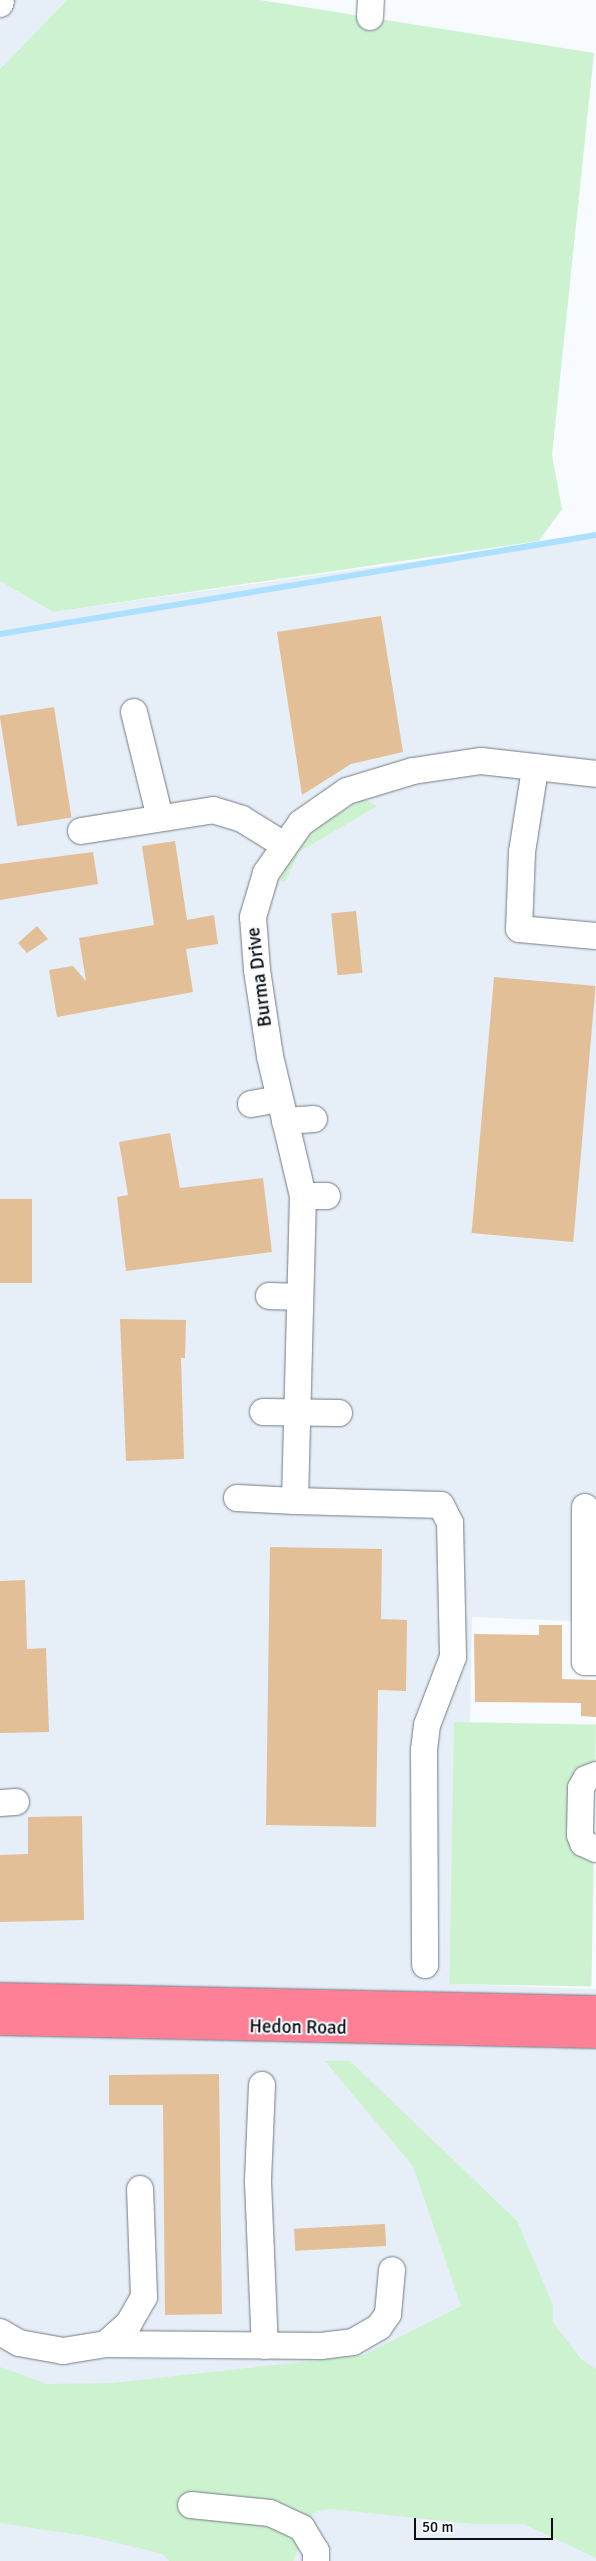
<!DOCTYPE html>
<html>
<head>
<meta charset="utf-8">
<style>
	body { margin:0 }
	#map { position:relative; width:596px; height:2561px; overflow:hidden; background:#f7fafe; font-family:Signika,sans-serif }
	div>[style] { position:absolute }
	.built>* { inset:0; background:#e6eef7 }
	.green>* { inset:0; background:#cdf2cf; transform-origin:0 0 }
	.stream>* { height:5.5px; margin:-2.75px; padding:0 2.75px; transform-origin:2.75px; border-radius:2.75px; background:#ade0fe }
	.building>* { inset:0; background:#e3bf98; transform-origin:0 0 }
	.roads { filter:drop-shadow(0 0 1px #737b84) drop-shadow(0 0 1px #737b84) }
	.minor>* { height:26px; margin:-13px; padding:0 13px; transform-origin:13px; border-radius:13px; background:#fff }
	.highway>* { height:28px; margin:-14px; padding:0 14px; transform-origin:14px; border-radius:14px; background:#fe8096 }
	span { translate:-50% -50%; white-space:nowrap; text-align:center; line-height:1.15; -webkit-text-stroke:4px #f7fafe; paint-order:stroke }
	.street-label { font-size:19px; color:#0c0f12 }
	.scale { position:absolute; left:414px; top:2518px; width:139px; height:22px; box-sizing:border-box; border:2px solid #0c0f12; border-top:0; padding-left:6px; font-size:15px; line-height:18px; white-space:nowrap; color:#0c0f12; -webkit-text-stroke:4px #f7fafe; paint-order:stroke }
</style>
</head>
<body>
<div id="map">
	<div class="built">
		<i style="clip-path:polygon(0 0,67px 0,0 69px)"></i>
		<i style="clip-path:polygon(596px 536px,596px 1503px,573px 1621px,472px 1617px,470px 1722px,454px 1722px,454px 1984px,596px 1989px,596px 2561px,0 2561px,0 581px,53px 612px)"></i>
	</div>
	<div class="green">
		<i style="clip-path:polygon(67px 0,260px 0,594px 53px,552px 455px,562px 509px,539px 541px,53px 612px,0 581px,0 69px)"></i>
		<i style="clip-path:polygon(364px 799px,377px 806px,299px 852px,285px 882px,280px 880px,293px 854px,320px 824px)"></i>
		<i style="left:454px;top:1722px;width:142px;height:262px;rotate:1deg"></i>
		<i style="clip-path:polygon(325px 2061px,350px 2061px,517px 2221px,553px 2305px,553px 2322px,581px 2359px,596px 2369px,596px 2558px,524px 2524px,472px 2524px,332px 2509px,314px 2512px,293px 2561px,169px 2561px,163px 2554px,93px 2537px,0 2523px,0 2367px,47px 2384px,112px 2383px,364px 2355px,461px 2306px,413px 2166px)"></i>
	</div>
	<div class="stream">
		<i style="left:0;top:634px;width:604px;rotate:-9.43deg"></i>
	</div>
	<div class="building">
		<i style="clip-path:polygon(381px 616px,403px 752px,351px 764px,302px 795px,277px 632px)"></i>
		<i style="left:54px;top:707px;width:112px;height:55px;rotate:81deg"></i>
		<i style="clip-path:polygon(175px 841px,187px 920px,214px 915px,218px 944px,186px 949px,193px 992px,57px 1017px,49px 970px,73px 966px,86px 981px,79px 938px,154px 925px,142px 846px)"></i>
		<i style="clip-path:polygon(93px 852px,98px 884px,0 900px,0 864px)"></i>
		<i style="left:356px;top:911px;width:62px;height:25px;rotate:84deg"></i>
		<i style="clip-path:polygon(37px 926px,48px 939px,27px 953px,18px 943px)"></i>
		<i style="left:494px;top:977px;width:102px;height:257px;rotate:5deg"></i>
		<i style="clip-path:polygon(170px 1133px,180px 1188px,263px 1178px,272px 1252px,126px 1271px,117px 1197px,128px 1195px,119px 1142px)"></i>
		<i style="left:0;top:1199px;width:32px;height:84px"></i>
		<i style="clip-path:polygon(120px 1319px,186px 1320px,185px 1358px,181px 1358px,184px 1459px,126px 1461px)"></i>
		<i style="clip-path:polygon(270px 1547px,382px 1549px,381px 1619px,407px 1620px,406px 1691px,378px 1690px,376px 1827px,266px 1825px)"></i>
		<i style="clip-path:polygon(25px 1580px,27px 1649px,46px 1648px,49px 1732px,0 1733px,0 1581px)"></i>
		<i style="clip-path:polygon(539px 1625px,562px 1625px,562px 1679px,596px 1680px,596px 1717px,581px 1716px,581px 1703px,475px 1702px,474px 1634px,539px 1635px)"></i>
		<i style="clip-path:polygon(82px 1816px,84px 1920px,0 1922px,0 1855px,28px 1854px,28px 1817px)"></i>
		<i style="clip-path:polygon(219px 2074px,222px 2314px,165px 2315px,163px 2105px,109px 2105px,109px 2075px)"></i>
		<i style="left:385px;top:2224px;width:22px;height:91px;rotate:87deg"></i>
	</div>
	<div class="roads">
		<div class="minor">
			<i style="left:0;top:4px;width:4px;rotate:-76deg"></i>
			<i style="left:370px;top:17px;width:17px;rotate:-87deg"></i>
			<i style="left:134px;top:712px;width:109px;rotate:76.2deg"></i>
			<i style="left:535px;top:769px;width:84px;rotate:98.9deg"></i>
			<i style="left:522px;top:852px;width:77px;rotate:92.2deg"></i>
			<i style="left:519px;top:929px;width:77px;rotate:5.2deg"></i>
			<i style="left:81px;top:831px;width:134px;rotate:-9deg"></i>
			<i style="left:213px;top:810px;width:30px;rotate:17deg"></i>
			<i style="left:242px;top:819px;width:49px;rotate:31.8deg"></i>
			<i style="left:251px;top:1104px;width:29px;rotate:-10deg"></i>
			<i style="left:285px;top:1121px;width:29px;rotate:-4deg"></i>
			<i style="left:303px;top:1196px;width:24px"></i>
			<i style="left:269px;top:1296px;width:31px;rotate:2deg"></i>
			<i style="left:263px;top:1412px;width:76px;rotate:0.8deg"></i>
			<i style="left:237px;top:1498px;width:58px;rotate:3deg"></i>
			<i style="left:295px;top:1501px;width:305px;rotate:-88.5deg"></i>
			<i style="left:303px;top:1196px;width:144px;rotate:-103.3deg"></i>
			<i style="left:270px;top:1056px;width:87px;rotate:-98.6deg"></i>
			<i style="left:257px;top:970px;width:53px;rotate:-94.3deg"></i>
			<i style="left:253px;top:917px;width:46px;rotate:-73.5deg"></i>
			<i style="left:266px;top:873px;width:61px;rotate:-55deg"></i>
			<i style="left:301px;top:823px;width:56px;rotate:-34.8deg"></i>
			<i style="left:347px;top:791px;width:69px;rotate:-16.9deg"></i>
			<i style="left:413px;top:771px;width:69px;rotate:-8.4deg"></i>
			<i style="left:481px;top:761px;width:116px;rotate:6.4deg"></i>
			<i style="left:295px;top:1501px;width:146px;rotate:1.6deg"></i>
			<i style="left:441px;top:1505px;width:20px;rotate:63deg"></i>
			<i style="left:450px;top:1523px;width:134px;rotate:88.7deg"></i>
			<i style="left:453px;top:1657px;width:73px;rotate:110.9deg"></i>
			<i style="left:427px;top:1725px;width:25px;rotate:97deg"></i>
			<i style="left:424px;top:1750px;width:215px;rotate:89.7deg"></i>
			<i style="left:585px;top:1507px;width:155px;rotate:90deg"></i>
			<i style="left:585px;top:1662px;width:11px"></i>
			<i style="left:596px;top:1775px;width:11px;rotate:158deg"></i>
			<i style="left:586px;top:1779px;width:10px;rotate:119deg"></i>
			<i style="left:581px;top:1788px;width:47px;rotate:91.2deg"></i>
			<i style="left:580px;top:1835px;width:9px;rotate:69deg"></i>
			<i style="left:583px;top:1843px;width:14px;rotate:25deg"></i>
			<i style="left:0;top:1803px;width:16px;rotate:-4deg"></i>
			<i style="left:262px;top:2085px;width:97px;rotate:92.4deg"></i>
			<i style="left:258px;top:2182px;width:164px;rotate:87.6deg"></i>
			<i style="left:0;top:2332px;width:22px;rotate:30deg"></i>
			<i style="left:19px;top:2343px;width:45px;rotate:10.3deg"></i>
			<i style="left:63px;top:2351px;width:44px;rotate:-9.2deg"></i>
			<i style="left:106px;top:2344px;width:31px;rotate:-42deg"></i>
			<i style="left:129px;top:2323px;width:30px;rotate:-60deg"></i>
			<i style="left:144px;top:2297px;width:108px;rotate:-92.1deg"></i>
			<i style="left:106px;top:2344px;width:215px;rotate:0.5deg"></i>
			<i style="left:321px;top:2346px;width:32px;rotate:-7deg"></i>
			<i style="left:353px;top:2342px;width:30px;rotate:-30deg"></i>
			<i style="left:379px;top:2327px;width:16px;rotate:-55deg"></i>
			<i style="left:388px;top:2314px;width:44px;rotate:-84.8deg"></i>
			<i style="left:191px;top:2505px;width:79px;rotate:5.8deg"></i>
			<i style="left:270px;top:2513px;width:35px;rotate:25deg"></i>
			<i style="left:302px;top:2528px;width:27px;rotate:59deg"></i>
			<i style="left:316px;top:2551px;width:10px;rotate:90deg"></i>
		</div>
		<div class="highway">
			<i style="left:0;top:1997px;width:596px;rotate:1.25deg"></i>
			<i style="left:0;top:2021px;width:596px;rotate:1.25deg"></i>
		</div>
	</div>
	<div class="street-label">
		<span style="left:260px;top:977px;rotate:-97deg">Burma Drive</span>
		<span style="left:298px;top:2028px;rotate:1deg">Hedon Road</span>
	</div>
	<div class="scale">50 m</div>
</div>
</body>
</html>
